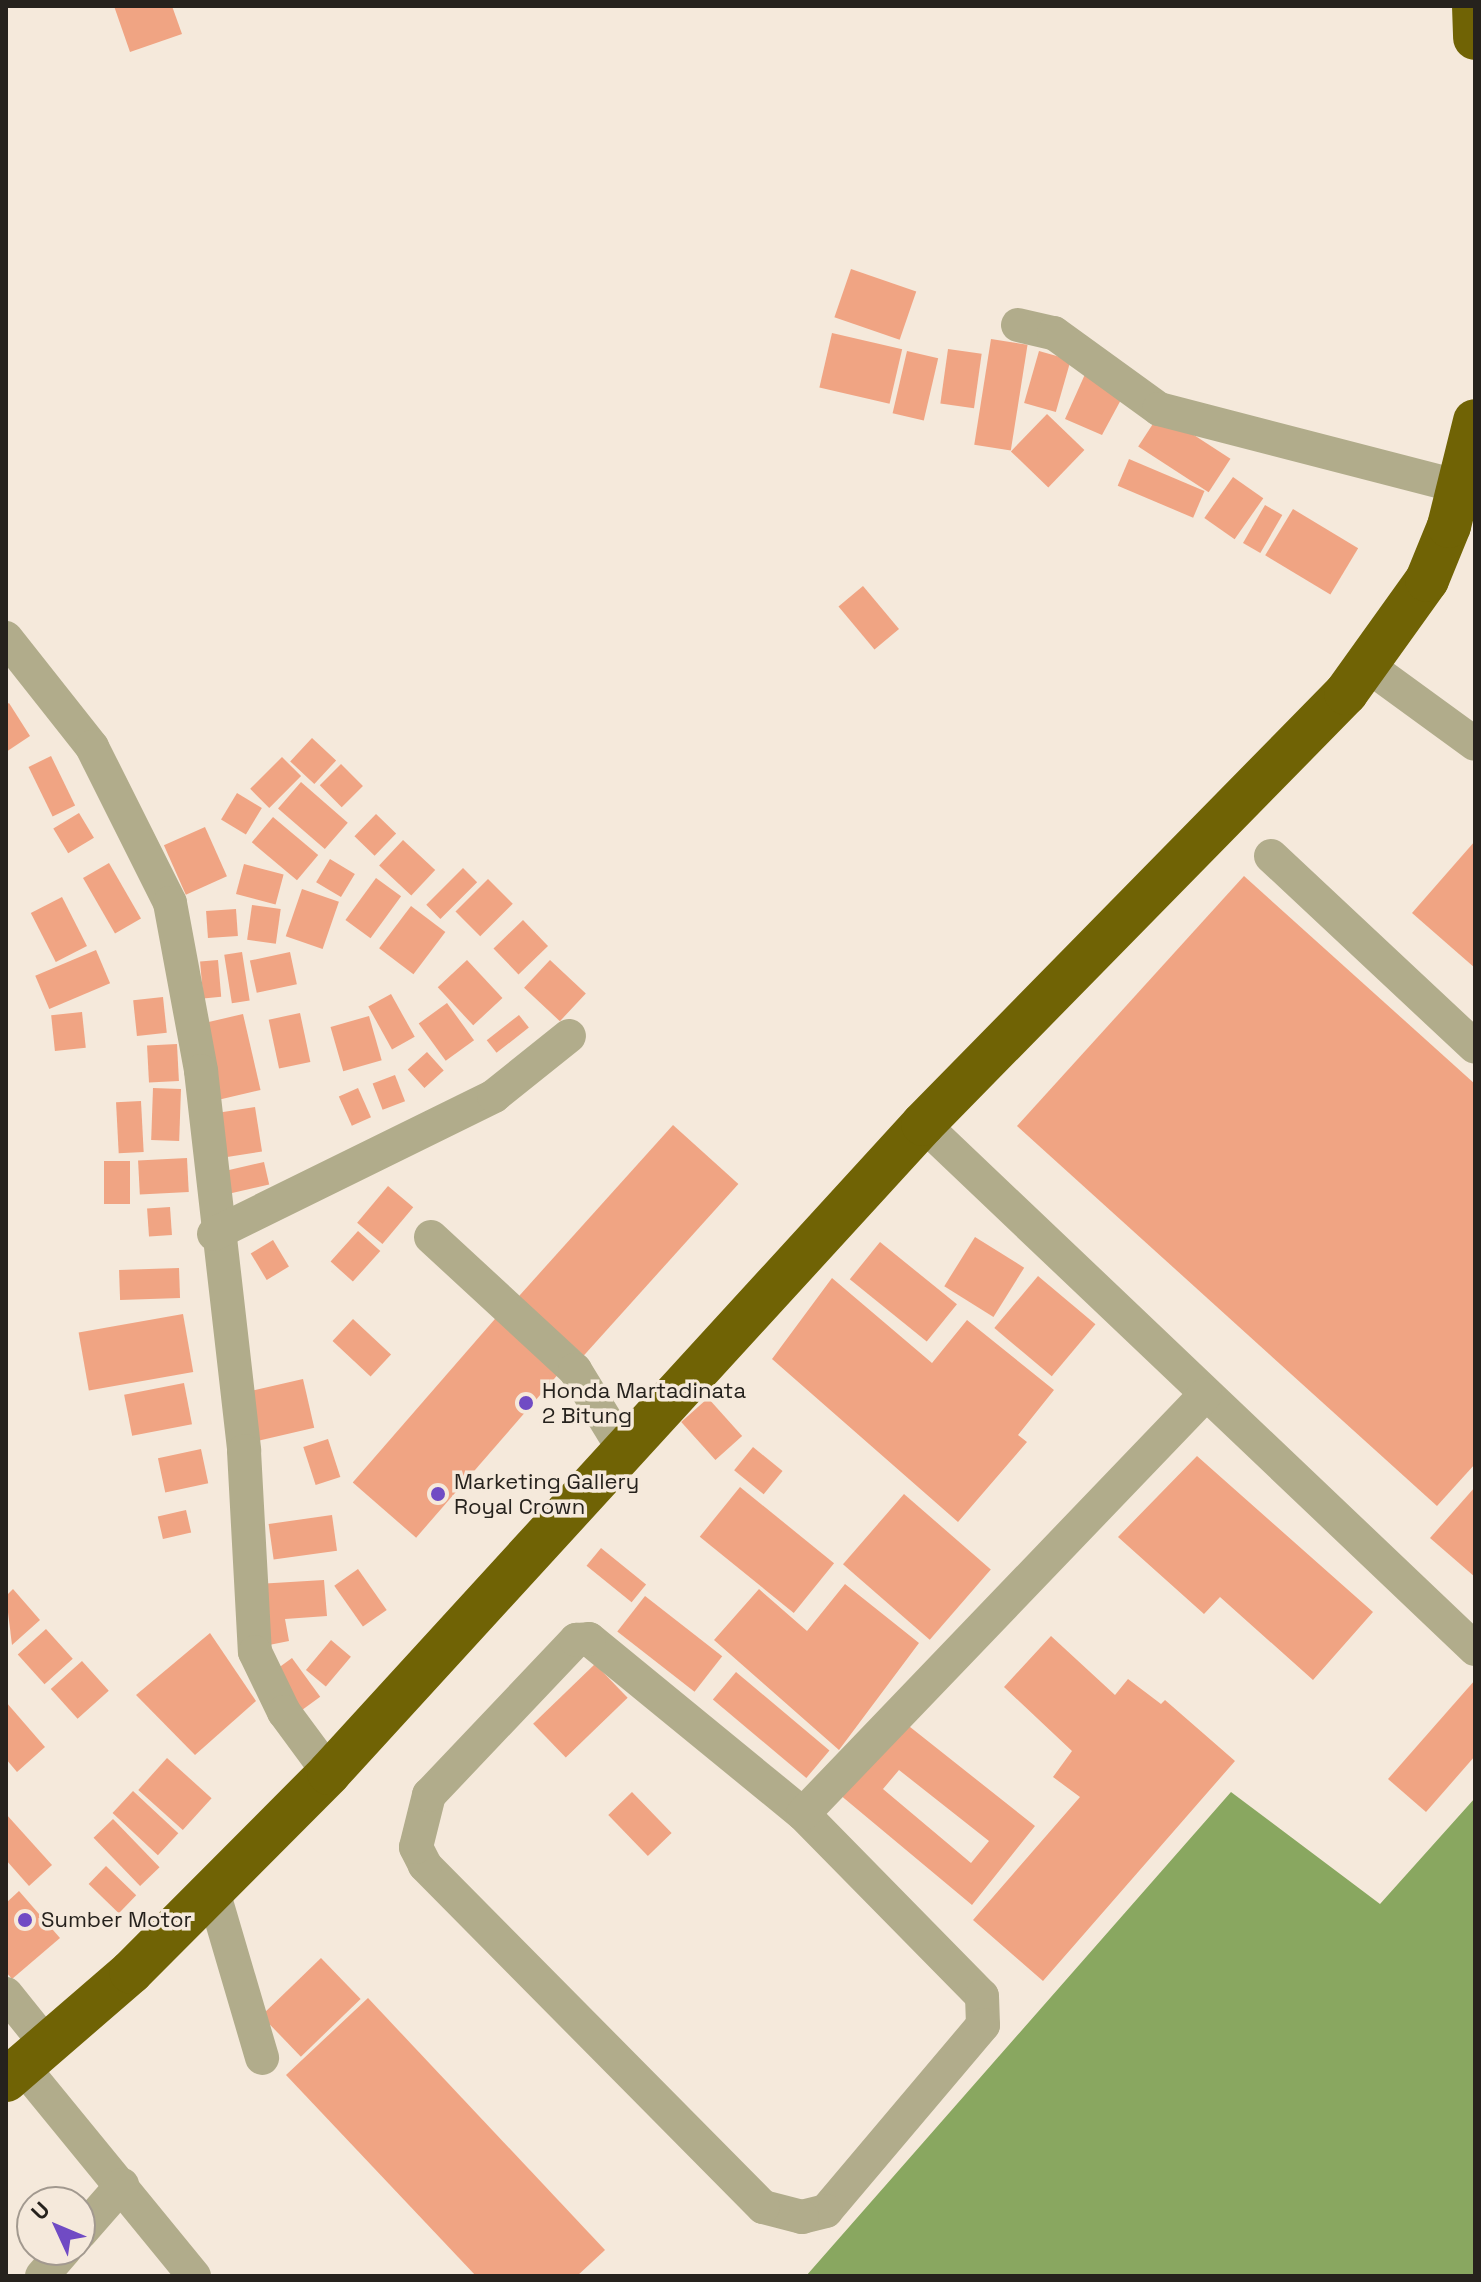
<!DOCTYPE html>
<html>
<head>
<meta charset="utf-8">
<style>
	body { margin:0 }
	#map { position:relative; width:1481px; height:2282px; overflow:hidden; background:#f5e9db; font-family:"Space Grotesk",sans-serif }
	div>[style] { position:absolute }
	.water>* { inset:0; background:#89a760 }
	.building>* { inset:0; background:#f0a483; transform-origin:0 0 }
	.minor>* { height:34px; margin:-17px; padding:0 17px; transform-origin:17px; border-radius:17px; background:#b1ac8b }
	.highway>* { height:44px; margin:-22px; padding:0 22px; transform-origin:22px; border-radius:22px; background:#706305 }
	.dots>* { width:22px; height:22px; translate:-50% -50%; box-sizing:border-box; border:4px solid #f5e9db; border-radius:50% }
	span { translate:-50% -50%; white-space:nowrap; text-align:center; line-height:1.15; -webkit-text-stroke:7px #f5e9db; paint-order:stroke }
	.poi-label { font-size:22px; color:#26221d }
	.left { translate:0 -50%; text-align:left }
	.frame { position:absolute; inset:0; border:8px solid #26221d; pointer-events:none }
	.north { position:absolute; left:16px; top:2186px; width:80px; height:80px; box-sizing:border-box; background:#f5e9db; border:2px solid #a2998f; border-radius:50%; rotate:314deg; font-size:22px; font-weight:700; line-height:32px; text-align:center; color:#26221d }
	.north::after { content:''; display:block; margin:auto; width:28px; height:36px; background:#704bc4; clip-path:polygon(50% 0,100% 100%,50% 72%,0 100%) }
</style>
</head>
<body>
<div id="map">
	<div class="water">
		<i style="clip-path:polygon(1231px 1792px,1380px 1904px,1475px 1798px,1475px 2276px,806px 2276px)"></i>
	</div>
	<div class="building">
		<i style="clip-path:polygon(114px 6px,172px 6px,182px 34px,130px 52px)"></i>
		<i style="left:851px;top:269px;width:69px;height:51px;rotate:19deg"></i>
		<i style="left:832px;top:333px;width:72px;height:56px;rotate:13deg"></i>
		<i style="left:991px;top:339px;width:37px;height:107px;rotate:9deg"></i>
		<i style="left:948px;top:349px;width:34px;height:55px;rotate:8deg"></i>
		<i style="left:907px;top:351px;width:32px;height:64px;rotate:13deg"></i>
		<i style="left:1039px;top:351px;width:33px;height:54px;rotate:16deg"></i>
		<i style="clip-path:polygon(1086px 372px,1123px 396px,1102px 435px,1065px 419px)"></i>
		<i style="left:1160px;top:413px;width:84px;height:40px;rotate:33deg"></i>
		<i style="left:1047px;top:414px;width:52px;height:52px;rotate:44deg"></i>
		<i style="left:1129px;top:459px;width:82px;height:29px;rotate:23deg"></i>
		<i style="left:1233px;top:477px;width:37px;height:50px;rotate:35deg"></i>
		<i style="left:1265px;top:505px;width:20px;height:44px;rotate:30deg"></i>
		<i style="left:1293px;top:509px;width:76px;height:54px;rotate:31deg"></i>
		<i style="left:863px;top:586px;width:56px;height:32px;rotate:50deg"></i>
		<i style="clip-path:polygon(9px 703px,30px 736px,6px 752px,6px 705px)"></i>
		<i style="left:312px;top:738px;width:33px;height:32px;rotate:43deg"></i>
		<i style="left:51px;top:756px;width:55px;height:25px;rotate:64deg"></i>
		<i style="left:282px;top:757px;width:27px;height:45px;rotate:45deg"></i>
		<i style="left:341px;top:764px;width:31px;height:30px;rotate:45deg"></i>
		<i style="left:301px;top:782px;width:62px;height:35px;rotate:41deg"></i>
		<i style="left:237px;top:793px;width:29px;height:31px;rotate:31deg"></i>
		<i style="left:79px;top:813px;width:29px;height:30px;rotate:59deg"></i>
		<i style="left:376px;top:814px;width:28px;height:31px;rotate:44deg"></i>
		<i style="left:273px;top:817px;width:59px;height:33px;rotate:40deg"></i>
		<i style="left:205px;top:827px;width:54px;height:45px;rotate:66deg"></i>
		<i style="left:403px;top:840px;width:44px;height:35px;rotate:43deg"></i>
		<i style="clip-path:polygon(1475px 841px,1475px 968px,1412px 913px)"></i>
		<i style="left:330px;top:859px;width:29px;height:27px;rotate:31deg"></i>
		<i style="left:109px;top:863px;width:64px;height:30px;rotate:60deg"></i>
		<i style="left:244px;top:864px;width:41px;height:31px;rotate:15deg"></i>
		<i style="left:463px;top:868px;width:20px;height:52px;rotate:45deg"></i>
		<i style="clip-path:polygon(1244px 876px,1475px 1084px,1475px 1464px,1437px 1506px,1017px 1126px)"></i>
		<i style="left:376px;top:878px;width:31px;height:52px;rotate:36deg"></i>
		<i style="left:488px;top:879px;width:35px;height:46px;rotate:45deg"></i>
		<i style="left:302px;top:889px;width:39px;height:50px;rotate:19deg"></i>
		<i style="left:62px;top:897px;width:55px;height:35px;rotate:63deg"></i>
		<i style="left:252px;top:905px;width:29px;height:35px;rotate:8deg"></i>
		<i style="left:411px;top:906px;width:43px;height:53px;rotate:37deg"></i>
		<i style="left:236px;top:909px;width:27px;height:30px;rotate:86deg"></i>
		<i style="left:523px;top:920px;width:36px;height:41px;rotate:46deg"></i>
		<i style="left:96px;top:950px;width:36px;height:66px;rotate:67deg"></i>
		<i style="left:242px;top:952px;width:49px;height:18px;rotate:81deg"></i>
		<i style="left:290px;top:952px;width:33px;height:41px;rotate:78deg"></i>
		<i style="left:218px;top:960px;width:37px;height:18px;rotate:85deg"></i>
		<i style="left:467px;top:960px;width:52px;height:40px;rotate:47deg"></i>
		<i style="left:550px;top:960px;width:49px;height:38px;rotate:43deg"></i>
		<i style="left:391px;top:994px;width:49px;height:26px;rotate:61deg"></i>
		<i style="left:163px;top:997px;width:36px;height:30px;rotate:84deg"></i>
		<i style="left:447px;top:1003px;width:46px;height:35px;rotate:54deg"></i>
		<i style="left:82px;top:1012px;width:36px;height:31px;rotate:84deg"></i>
		<i style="left:300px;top:1013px;width:50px;height:32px;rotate:78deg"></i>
		<i style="left:243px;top:1014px;width:78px;height:44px;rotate:77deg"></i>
		<i style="left:519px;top:1015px;width:16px;height:41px;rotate:52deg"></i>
		<i style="left:369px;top:1016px;width:46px;height:40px;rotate:74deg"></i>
		<i style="left:177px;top:1044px;width:37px;height:30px;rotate:87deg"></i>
		<i style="left:427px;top:1052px;width:25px;height:26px;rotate:48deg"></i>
		<i style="left:395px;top:1075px;width:28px;height:24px;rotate:69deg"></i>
		<i style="left:153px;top:1088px;width:28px;height:52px;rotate:2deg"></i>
		<i style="left:358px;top:1088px;width:32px;height:21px;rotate:66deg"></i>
		<i style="left:141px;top:1101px;width:51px;height:25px;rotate:87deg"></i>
		<i style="left:255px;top:1107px;width:45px;height:50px;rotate:81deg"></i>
		<i style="left:673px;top:1125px;width:88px;height:231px;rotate:42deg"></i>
		<i style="left:187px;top:1158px;width:34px;height:49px;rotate:87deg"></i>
		<i style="left:104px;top:1161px;width:26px;height:43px"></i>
		<i style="left:264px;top:1162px;width:23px;height:48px;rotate:77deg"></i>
		<i style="left:388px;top:1186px;width:33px;height:48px;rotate:40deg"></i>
		<i style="left:170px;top:1207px;width:28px;height:23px;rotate:86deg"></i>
		<i style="left:358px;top:1231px;width:30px;height:41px;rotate:42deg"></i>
		<i style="left:975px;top:1237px;width:58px;height:58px;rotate:32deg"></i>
		<i style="left:273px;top:1240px;width:31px;height:26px;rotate:59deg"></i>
		<i style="left:880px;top:1242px;width:99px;height:48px;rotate:39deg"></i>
		<i style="left:179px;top:1268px;width:30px;height:60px;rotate:88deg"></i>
		<i style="left:1038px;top:1276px;width:75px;height:68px;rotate:40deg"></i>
		<i style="clip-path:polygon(832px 1278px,932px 1363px,967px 1320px,1054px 1390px,1018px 1435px,1027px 1442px,958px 1522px,772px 1359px)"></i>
		<i style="left:501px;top:1312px;width:84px;height:226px;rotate:41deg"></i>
		<i style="left:183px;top:1314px;width:59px;height:106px;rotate:80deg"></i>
		<i style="left:353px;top:1319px;width:52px;height:30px;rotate:43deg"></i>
		<i style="left:303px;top:1379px;width:50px;height:66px;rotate:77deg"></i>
		<i style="left:184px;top:1383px;width:42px;height:61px;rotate:79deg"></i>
		<i style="left:708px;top:1398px;width:51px;height:36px;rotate:48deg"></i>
		<i style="left:328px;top:1439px;width:40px;height:26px;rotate:72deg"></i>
		<i style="left:753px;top:1447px;width:38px;height:30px;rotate:39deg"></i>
		<i style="left:201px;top:1449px;width:35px;height:44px;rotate:78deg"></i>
		<i style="clip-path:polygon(1197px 1456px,1373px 1612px,1313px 1680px,1220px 1597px,1204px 1614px,1118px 1537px)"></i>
		<i style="left:740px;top:1487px;width:121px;height:64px;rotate:39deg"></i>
		<i style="clip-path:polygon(1475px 1487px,1475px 1577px,1430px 1538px)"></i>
		<i style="left:904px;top:1494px;width:115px;height:93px;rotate:41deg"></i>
		<i style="left:186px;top:1510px;width:23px;height:29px;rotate:77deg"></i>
		<i style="left:332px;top:1515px;width:36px;height:64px;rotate:82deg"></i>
		<i style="left:601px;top:1548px;width:58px;height:23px;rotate:39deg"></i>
		<i style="left:358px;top:1569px;width:50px;height:29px;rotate:55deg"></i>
		<i style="clip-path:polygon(324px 1580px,327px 1616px,285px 1619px,289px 1641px,264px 1646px,257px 1584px)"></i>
		<i style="clip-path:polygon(845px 1584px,919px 1643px,839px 1750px,714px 1640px,759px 1589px,807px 1631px)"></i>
		<i style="clip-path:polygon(13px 1589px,40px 1620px,12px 1645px,6px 1596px)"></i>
		<i style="left:645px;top:1596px;width:98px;height:45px;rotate:38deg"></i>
		<i style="left:46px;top:1629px;width:40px;height:38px;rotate:48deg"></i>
		<i style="clip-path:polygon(210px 1633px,256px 1701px,195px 1755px,136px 1695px)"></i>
		<i style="clip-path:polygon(1051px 1636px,1115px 1695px,1128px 1679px,1161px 1704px,1165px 1700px,1235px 1761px,1043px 1981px,973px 1920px,1080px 1797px,1053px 1777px,1072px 1751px,1004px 1687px)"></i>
		<i style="left:331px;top:1640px;width:26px;height:39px;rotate:40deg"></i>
		<i style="left:292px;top:1658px;width:48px;height:25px;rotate:54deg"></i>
		<i style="left:82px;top:1661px;width:40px;height:42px;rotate:48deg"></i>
		<i style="left:595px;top:1664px;width:47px;height:86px;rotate:46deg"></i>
		<i style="left:736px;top:1672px;width:122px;height:36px;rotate:40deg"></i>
		<i style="clip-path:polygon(1475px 1680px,1475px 1756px,1426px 1812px,1388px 1779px)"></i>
		<i style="clip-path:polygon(6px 1702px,45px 1747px,17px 1772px,6px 1759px)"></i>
		<i style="clip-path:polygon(evenodd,900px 1719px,1035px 1826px,972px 1905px,839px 1794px,900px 1719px,899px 1770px,989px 1841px,971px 1863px,883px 1789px,899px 1770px)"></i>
		<i style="left:167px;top:1758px;width:60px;height:43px;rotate:42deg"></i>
		<i style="left:133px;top:1791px;width:62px;height:30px;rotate:43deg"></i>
		<i style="left:632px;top:1792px;width:57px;height:33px;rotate:46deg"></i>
		<i style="clip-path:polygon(6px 1814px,52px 1865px,29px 1886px,6px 1860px)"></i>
		<i style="left:113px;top:1819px;width:67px;height:27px;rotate:46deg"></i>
		<i style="left:106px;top:1866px;width:42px;height:25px;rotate:44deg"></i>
		<i style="clip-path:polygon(19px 1891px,60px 1938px,12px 1979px,6px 1972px,6px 1903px)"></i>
		<i style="left:321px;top:1958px;width:57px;height:83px;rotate:46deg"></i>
		<i style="clip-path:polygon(368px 1998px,605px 2250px,577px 2276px,476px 2276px,286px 2075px)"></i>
	</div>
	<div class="minor">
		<i style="left:1018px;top:325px;width:37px;rotate:13deg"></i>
		<i style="left:1054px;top:333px;width:130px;rotate:35.9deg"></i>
		<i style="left:1159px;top:409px;width:312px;rotate:14.5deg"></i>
		<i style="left:6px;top:638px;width:139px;rotate:51.7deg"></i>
		<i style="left:92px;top:747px;width:174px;rotate:63.4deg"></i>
		<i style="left:170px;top:903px;width:171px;rotate:79.5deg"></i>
		<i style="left:201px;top:1071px;width:382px;rotate:83.5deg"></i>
		<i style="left:244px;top:1451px;width:201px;rotate:86.9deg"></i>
		<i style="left:255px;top:1652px;width:67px;rotate:64.2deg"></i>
		<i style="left:284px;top:1712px;width:76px;rotate:53.6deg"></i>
		<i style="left:1368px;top:666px;width:132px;rotate:36.1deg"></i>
		<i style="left:1271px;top:856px;width:279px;rotate:43.1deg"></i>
		<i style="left:923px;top:1124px;width:762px;rotate:43.56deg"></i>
		<i style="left:214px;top:1234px;width:312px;rotate:-26.2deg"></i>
		<i style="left:494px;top:1096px;width:96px;rotate:-38.7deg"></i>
		<i style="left:431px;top:1237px;width:196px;rotate:42.7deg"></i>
		<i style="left:575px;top:1370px;width:96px;rotate:58.6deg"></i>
		<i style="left:589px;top:1639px;width:276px;rotate:39.3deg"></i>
		<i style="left:803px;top:1814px;width:255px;rotate:45.5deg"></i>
		<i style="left:982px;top:1996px;width:29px;rotate:88deg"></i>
		<i style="left:983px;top:2025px;width:243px;rotate:130.2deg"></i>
		<i style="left:826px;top:2211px;width:25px;rotate:166deg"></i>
		<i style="left:802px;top:2217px;width:40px;rotate:-165.6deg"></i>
		<i style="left:763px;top:2207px;width:481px;rotate:-134.7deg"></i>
		<i style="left:425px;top:1865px;width:20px;rotate:-117deg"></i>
		<i style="left:416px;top:1847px;width:54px;rotate:-76deg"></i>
		<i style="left:429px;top:1795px;width:214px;rotate:-46.5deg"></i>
		<i style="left:576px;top:1640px;width:13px;rotate:-4deg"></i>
		<i style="left:803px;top:1814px;width:581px;rotate:-46.19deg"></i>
		<i style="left:213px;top:1891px;width:174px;rotate:73.6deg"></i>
		<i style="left:6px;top:1994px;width:65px;rotate:51.2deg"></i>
		<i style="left:23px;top:2067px;width:270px;rotate:50.7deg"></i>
		<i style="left:80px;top:2233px;width:64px;rotate:-48.8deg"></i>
		<i style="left:42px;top:2276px;width:35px;rotate:-49deg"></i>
	</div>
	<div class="highway">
		<i style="left:1474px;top:6px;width:32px;rotate:88deg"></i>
		<i style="left:6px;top:2080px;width:165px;rotate:-40.8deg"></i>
		<i style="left:131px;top:1972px;width:281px;rotate:-45.1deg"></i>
		<i style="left:329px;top:1773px;width:880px;rotate:-47.53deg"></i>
		<i style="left:923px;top:1124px;width:604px;rotate:-45.54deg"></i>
		<i style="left:1346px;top:693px;width:139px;rotate:-54.4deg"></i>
		<i style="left:1427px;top:580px;width:58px;rotate:-67.8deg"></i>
		<i style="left:1449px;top:526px;width:108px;rotate:-76.1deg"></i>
	</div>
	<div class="dots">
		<i style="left:526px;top:1403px;background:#704bc4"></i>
		<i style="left:438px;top:1494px;background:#704bc4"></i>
		<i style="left:25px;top:1920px;background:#704bc4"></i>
	</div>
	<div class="poi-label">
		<span class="left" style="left:542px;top:1403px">Honda Martadinata<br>2 Bitung</span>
		<span class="left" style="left:454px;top:1494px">Marketing Gallery<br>Royal Crown</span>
		<span class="left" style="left:41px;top:1920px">Sumber Motor</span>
	</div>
	<div class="frame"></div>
	<div class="north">U</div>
</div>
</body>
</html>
